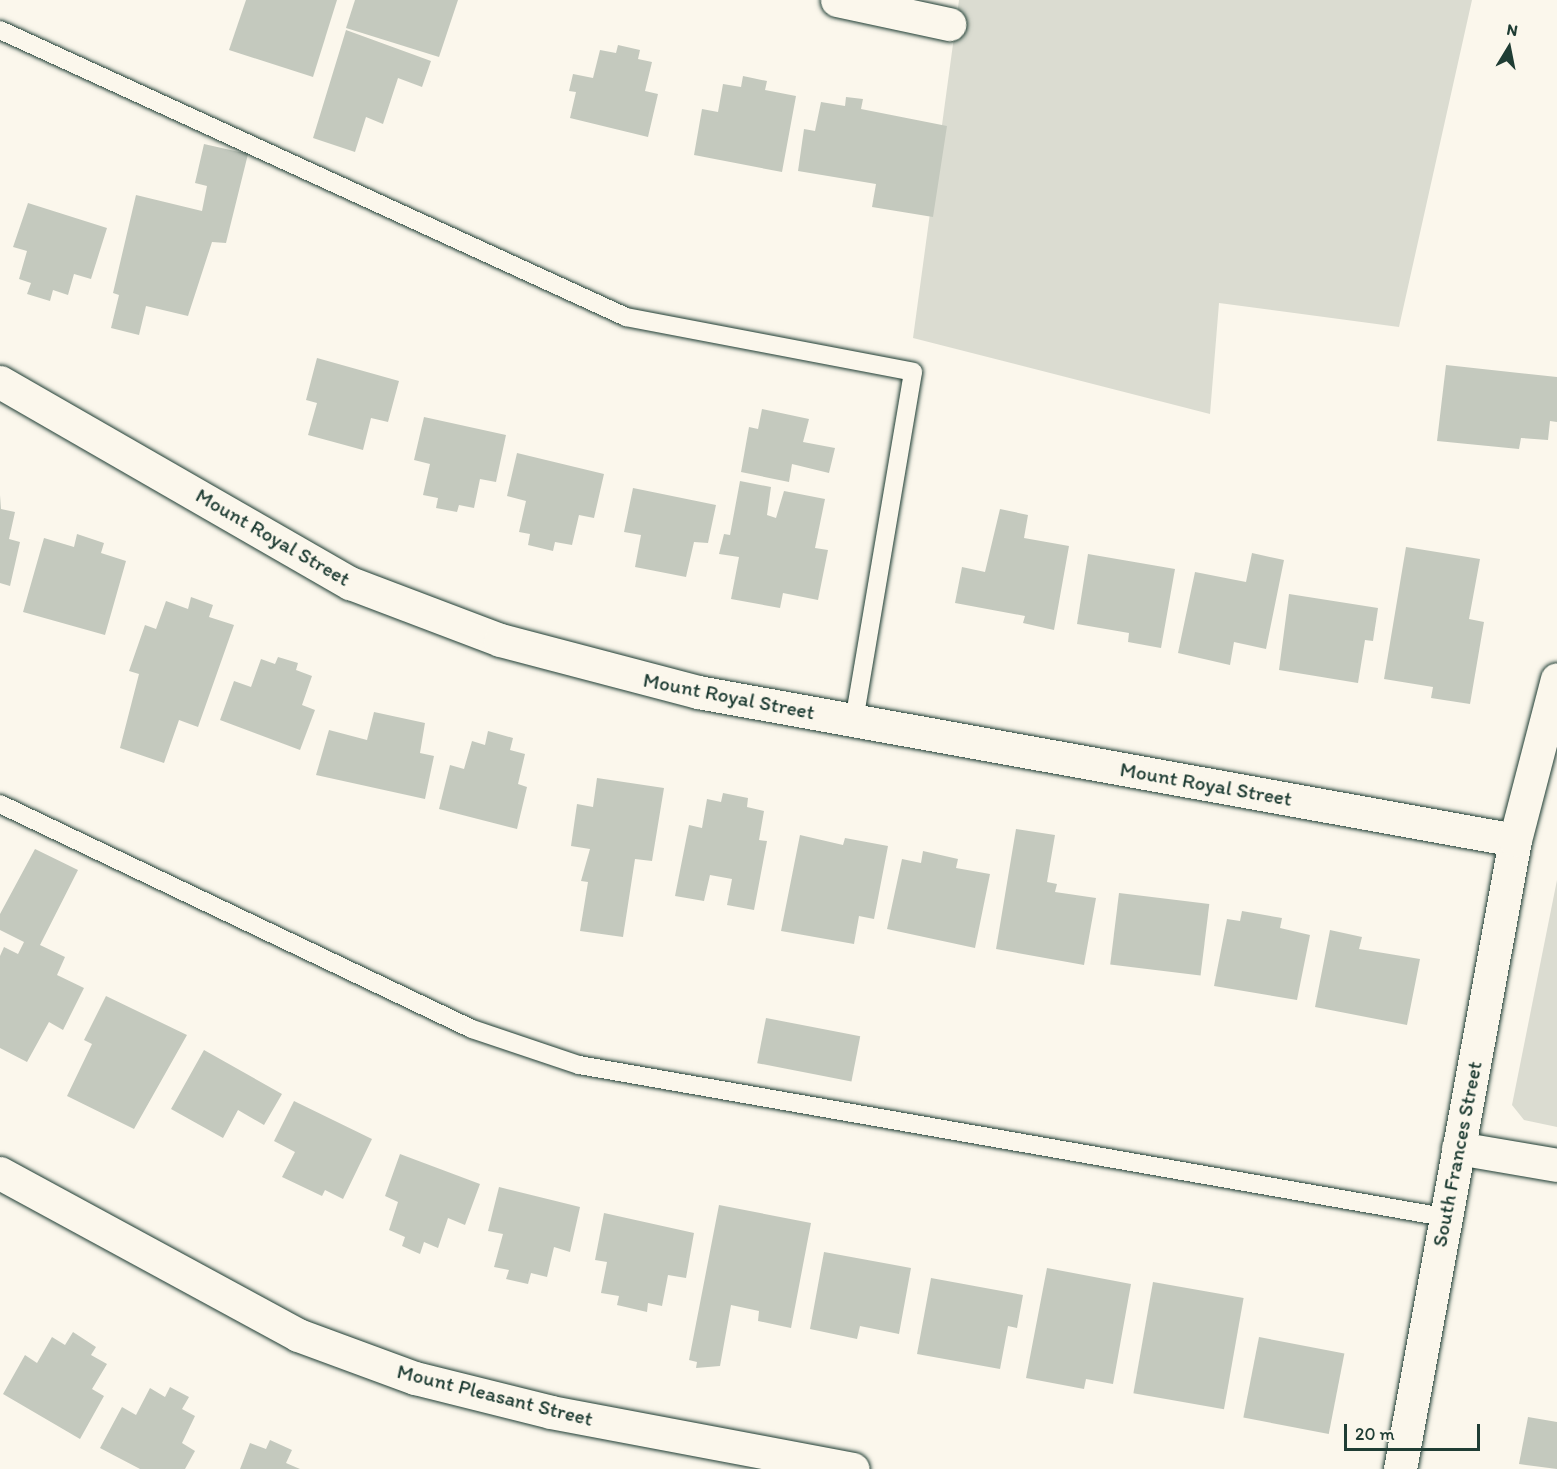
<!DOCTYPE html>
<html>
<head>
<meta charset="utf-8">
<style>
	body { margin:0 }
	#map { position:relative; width:1557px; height:1469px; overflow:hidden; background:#fbf7ec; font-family:Itim,sans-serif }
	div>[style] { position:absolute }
	.green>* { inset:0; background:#dbdcd1 }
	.building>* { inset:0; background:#c4c9be; transform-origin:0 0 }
	.roads { filter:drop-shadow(0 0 2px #1f3d34) drop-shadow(0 0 2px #1f3d34) }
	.lane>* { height:18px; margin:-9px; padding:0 9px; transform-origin:9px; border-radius:9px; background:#fbf7ec }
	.street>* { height:33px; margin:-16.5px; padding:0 16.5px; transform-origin:16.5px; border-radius:16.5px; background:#fbf7ec }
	span { translate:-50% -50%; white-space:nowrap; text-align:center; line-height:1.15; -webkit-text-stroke:5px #fbf7ec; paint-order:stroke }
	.street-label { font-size:21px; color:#1f3d34 }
	.north { position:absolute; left:1479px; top:18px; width:60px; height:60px; -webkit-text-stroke:4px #fbf7ec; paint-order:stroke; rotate:10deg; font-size:16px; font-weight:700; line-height:24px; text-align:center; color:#1f3d34 }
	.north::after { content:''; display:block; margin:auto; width:21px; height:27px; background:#1f3d34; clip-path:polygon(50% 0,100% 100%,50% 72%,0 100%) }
	.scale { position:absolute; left:1344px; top:1424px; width:136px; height:27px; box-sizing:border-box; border:3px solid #1f3d34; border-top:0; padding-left:8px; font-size:18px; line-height:21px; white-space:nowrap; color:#1f3d34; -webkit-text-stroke:4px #fbf7ec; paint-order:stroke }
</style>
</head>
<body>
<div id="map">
	<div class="green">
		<i style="clip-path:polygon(959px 0,1472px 0,1399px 327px,1219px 303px,1210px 414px,913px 338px)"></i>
		<i style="clip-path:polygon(1557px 880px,1557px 1127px,1524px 1120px,1512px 1105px)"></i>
	</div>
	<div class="building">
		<i style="clip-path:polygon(246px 0,337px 0,313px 77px,229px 50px)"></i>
		<i style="clip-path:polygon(355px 0,458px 0,439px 57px,346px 28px)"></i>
		<i style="clip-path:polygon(346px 30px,431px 61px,422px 87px,398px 78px,383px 124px,366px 117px,355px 152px,313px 138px)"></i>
		<i style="clip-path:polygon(618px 45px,640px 50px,638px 59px,652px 62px,645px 91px,658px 94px,648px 137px,570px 118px,576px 92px,569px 91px,573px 74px,593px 78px,600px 50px,616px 53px)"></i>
		<i style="clip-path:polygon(743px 76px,767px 81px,765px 90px,796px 96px,782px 172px,694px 155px,702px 109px,718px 112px,723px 84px,741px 87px)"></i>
		<i style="clip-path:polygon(846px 97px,863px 99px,861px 109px,947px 126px,933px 217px,872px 207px,876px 184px,798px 171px,804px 129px,815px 131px,821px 102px,845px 106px)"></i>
		<i style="clip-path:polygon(204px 144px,248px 154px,226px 243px,212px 242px,188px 316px,146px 306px,139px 335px,111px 328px,119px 295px,113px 293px,136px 195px,202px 211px,207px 186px,195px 183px)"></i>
		<i style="clip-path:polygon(28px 203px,107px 228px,91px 279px,74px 274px,68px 295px,53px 290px,50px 301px,27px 294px,31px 283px,19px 279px,27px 251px,13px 247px)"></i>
		<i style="clip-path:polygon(317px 358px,399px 381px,388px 422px,371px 418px,363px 450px,308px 435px,317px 403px,306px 400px)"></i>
		<i style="clip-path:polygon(1446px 365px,1557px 377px,1557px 422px,1550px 421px,1548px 440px,1521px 438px,1519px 449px,1437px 441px)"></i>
		<i style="clip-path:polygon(762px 409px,809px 419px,803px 442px,835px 448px,829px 473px,792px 464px,789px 482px,741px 472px,749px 427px,758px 429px)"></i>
		<i style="clip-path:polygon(424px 417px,506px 435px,496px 482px,480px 479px,474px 508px,459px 505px,457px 512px,436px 508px,438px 498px,423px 495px,430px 464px,414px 460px)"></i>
		<i style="clip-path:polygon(517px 453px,604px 474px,594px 518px,579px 515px,572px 545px,555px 542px,553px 551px,528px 545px,530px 534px,519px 532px,526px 501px,507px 496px)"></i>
		<i style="clip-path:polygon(740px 481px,771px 487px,767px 515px,776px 518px,784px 491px,825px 499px,815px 548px,828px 550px,818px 600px,783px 593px,780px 608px,731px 599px,739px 557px,719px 554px,724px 534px,730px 535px)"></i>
		<i style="clip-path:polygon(633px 488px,716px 505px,708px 543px,694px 542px,686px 577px,635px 567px,641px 535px,624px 532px)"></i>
		<i style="clip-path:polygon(0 495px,1px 509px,15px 512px,9px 539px,20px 542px,10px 586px,0 583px)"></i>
		<i style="clip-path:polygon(1000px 509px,1028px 515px,1024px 538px,1069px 546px,1054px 630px,1023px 623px,1025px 616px,955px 603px,962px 567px,985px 572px)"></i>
		<i style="clip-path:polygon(77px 534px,104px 543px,101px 553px,126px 561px,105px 635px,23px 612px,44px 538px,74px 547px)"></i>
		<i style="clip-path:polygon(1406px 547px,1480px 559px,1469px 619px,1484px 622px,1470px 704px,1431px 698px,1433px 687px,1384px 679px)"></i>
		<i style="clip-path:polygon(1252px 553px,1284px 560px,1266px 649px,1234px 642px,1230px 665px,1178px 653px,1195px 572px,1246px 582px)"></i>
		<i style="clip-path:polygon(1088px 554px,1175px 569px,1161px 648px,1128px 642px,1129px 633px,1077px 624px)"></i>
		<i style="clip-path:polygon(1289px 594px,1378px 608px,1373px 641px,1365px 640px,1358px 683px,1279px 670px)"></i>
		<i style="clip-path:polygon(191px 597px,213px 605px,209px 617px,234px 625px,198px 727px,179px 720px,164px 763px,120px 748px,139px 674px,129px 671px,145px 625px,156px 629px,166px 601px,188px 609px)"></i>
		<i style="clip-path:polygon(278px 657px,298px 663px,296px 670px,312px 676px,302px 705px,315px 710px,300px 750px,220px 720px,234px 681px,251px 687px,261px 659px,275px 664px)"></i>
		<i style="clip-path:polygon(374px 712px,425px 723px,420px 753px,434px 756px,425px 799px,316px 775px,329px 730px,367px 740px)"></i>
		<i style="clip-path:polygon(488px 731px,513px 738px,510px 750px,525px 754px,518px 784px,527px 787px,517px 829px,439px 809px,450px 765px,464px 769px,472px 741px,485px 745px)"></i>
		<i style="clip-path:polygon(597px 778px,664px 788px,652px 861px,635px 859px,623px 937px,580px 931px,588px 882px,581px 881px,590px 849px,571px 846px,577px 804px,593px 807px)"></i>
		<i style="clip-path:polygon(723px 793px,748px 798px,747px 807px,764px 811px,759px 840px,767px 841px,754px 910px,727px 905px,732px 879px,710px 875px,704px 901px,675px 896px,689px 825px,702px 828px,707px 799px,721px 802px)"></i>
		<i style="clip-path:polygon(1016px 829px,1055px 835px,1047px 882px,1057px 884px,1055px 892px,1096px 898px,1084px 965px,996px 949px)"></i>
		<i style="clip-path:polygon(800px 835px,843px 845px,845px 838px,888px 846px,874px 919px,859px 916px,854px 944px,781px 931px)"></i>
		<i style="clip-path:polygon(35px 849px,78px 870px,40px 945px,65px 957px,57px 975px,84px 988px,63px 1030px,49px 1022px,27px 1062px,0 1048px,0 956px,4px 947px,18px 954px,24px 942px,0 930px,0 914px)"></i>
		<i style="clip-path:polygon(923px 851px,958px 859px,956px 868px,990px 874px,975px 948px,887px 929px,902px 859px,921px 863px)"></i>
		<i style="left:1119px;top:893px;width:91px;height:72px;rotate:7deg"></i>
		<i style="clip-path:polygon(1242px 911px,1282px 918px,1280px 928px,1310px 935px,1297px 1000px,1214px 986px,1227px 919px,1240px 921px)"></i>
		<i style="clip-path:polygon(1330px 930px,1362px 937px,1359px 949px,1420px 959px,1407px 1025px,1315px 1007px)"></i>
		<i style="clip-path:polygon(106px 996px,187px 1035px,134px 1129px,67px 1096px,92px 1044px,84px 1040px)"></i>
		<i style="left:766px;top:1018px;width:96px;height:46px;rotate:11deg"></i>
		<i style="clip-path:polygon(204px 1050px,282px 1094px,264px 1125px,238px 1110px,223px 1138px,171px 1109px)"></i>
		<i style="clip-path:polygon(294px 1101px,372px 1139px,343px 1199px,325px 1190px,322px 1196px,282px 1177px,295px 1152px,274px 1141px)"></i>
		<i style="clip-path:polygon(400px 1154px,480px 1184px,465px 1225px,448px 1218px,438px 1248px,424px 1242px,420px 1254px,402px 1246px,405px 1237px,389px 1230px,398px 1202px,385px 1196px)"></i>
		<i style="clip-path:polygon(499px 1187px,580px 1207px,570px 1252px,554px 1247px,547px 1277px,531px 1273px,528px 1284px,506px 1279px,509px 1270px,494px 1267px,503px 1234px,488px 1231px)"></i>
		<i style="clip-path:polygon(719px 1205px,811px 1223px,791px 1328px,758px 1321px,759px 1311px,731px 1305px,720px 1366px,696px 1368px,697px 1362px,689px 1360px)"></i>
		<i style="clip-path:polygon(604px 1213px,694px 1233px,686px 1278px,668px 1275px,662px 1306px,648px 1303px,647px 1312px,617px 1305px,619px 1296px,601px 1293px,607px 1262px,595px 1260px)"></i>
		<i style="clip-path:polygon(824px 1252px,911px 1268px,899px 1334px,860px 1326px,857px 1339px,810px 1329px)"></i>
		<i style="clip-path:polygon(1047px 1268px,1131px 1284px,1113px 1384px,1086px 1379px,1084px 1389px,1026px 1378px)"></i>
		<i style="clip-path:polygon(931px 1278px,1023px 1295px,1017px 1328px,1008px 1326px,1000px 1369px,917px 1354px)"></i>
		<i style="left:1153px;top:1282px;width:92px;height:113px;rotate:10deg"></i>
		<i style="clip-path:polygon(73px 1332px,96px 1347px,91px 1355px,107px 1364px,92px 1389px,104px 1396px,80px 1439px,3px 1394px,25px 1355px,37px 1363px,52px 1337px,65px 1345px)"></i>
		<i style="left:1259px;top:1337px;width:87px;height:82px;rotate:11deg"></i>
		<i style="clip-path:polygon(170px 1387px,189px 1397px,182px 1409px,195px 1416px,182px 1443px,195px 1451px,185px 1469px,140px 1469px,100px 1448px,122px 1407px,136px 1415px,150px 1388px,165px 1397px)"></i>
		<i style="clip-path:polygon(1528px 1417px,1557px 1422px,1557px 1469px,1519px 1464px)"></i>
		<i style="clip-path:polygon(270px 1440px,292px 1450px,286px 1463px,300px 1469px,240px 1469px,250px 1443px,266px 1449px)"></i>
	</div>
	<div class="roads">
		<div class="lane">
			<i style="left:0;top:30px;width:689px;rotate:24.63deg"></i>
			<i style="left:626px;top:317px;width:292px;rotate:10.8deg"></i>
			<i style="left:913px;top:372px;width:354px;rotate:99.6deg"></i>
			<i style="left:0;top:804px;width:523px;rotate:25.49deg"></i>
			<i style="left:472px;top:1029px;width:113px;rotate:18.6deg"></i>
			<i style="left:579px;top:1065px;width:878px;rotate:9.97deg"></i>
		</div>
		<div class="street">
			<i style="left:837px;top:0;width:115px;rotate:12.1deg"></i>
			<i style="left:0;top:382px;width:404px;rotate:29.9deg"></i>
			<i style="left:350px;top:583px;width:160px;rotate:20.8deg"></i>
			<i style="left:500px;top:640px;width:205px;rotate:14.7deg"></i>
			<i style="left:698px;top:692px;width:830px;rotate:10.27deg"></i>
			<i style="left:1458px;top:1148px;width:100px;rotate:9.7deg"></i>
			<i style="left:0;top:1173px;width:339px;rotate:28.5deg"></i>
			<i style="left:298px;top:1335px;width:125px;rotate:20.2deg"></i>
			<i style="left:415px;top:1378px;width:140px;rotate:14deg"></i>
			<i style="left:551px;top:1412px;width:307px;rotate:10.7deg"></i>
			<i style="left:1400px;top:1469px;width:639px;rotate:-79.64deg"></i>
			<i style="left:1515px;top:840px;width:166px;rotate:-75.4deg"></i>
		</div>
	</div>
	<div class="street-label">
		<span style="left:273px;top:537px;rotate:30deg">Mount Royal Street</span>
		<span style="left:729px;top:696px;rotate:11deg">Mount Royal Street</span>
		<span style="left:1206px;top:784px;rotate:10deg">Mount Royal Street</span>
		<span style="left:1457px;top:1154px;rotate:-79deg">South Frances Street</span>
		<span style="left:495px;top:1395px;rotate:14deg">Mount Pleasant Street</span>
	</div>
	<div class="north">N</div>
	<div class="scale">20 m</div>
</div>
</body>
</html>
